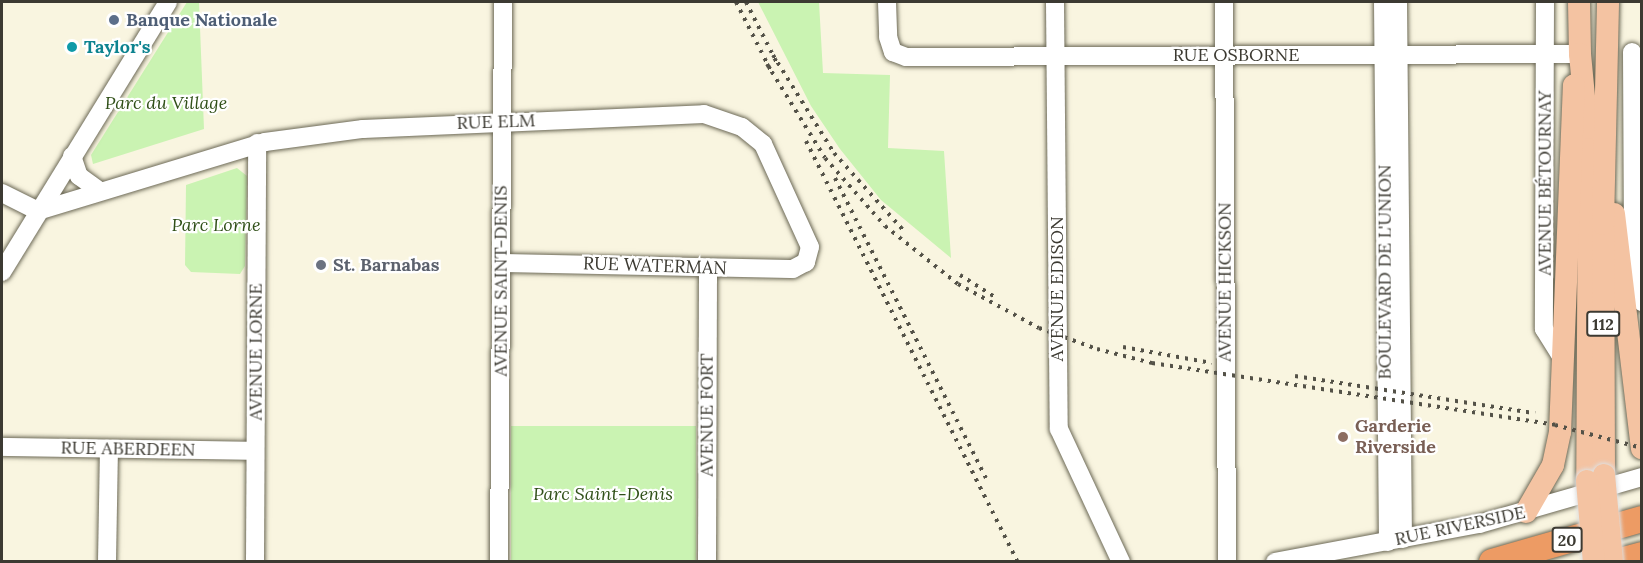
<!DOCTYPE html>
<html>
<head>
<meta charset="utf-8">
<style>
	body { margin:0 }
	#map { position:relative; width:1643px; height:563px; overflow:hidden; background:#f9f5e0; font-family:Lora,serif }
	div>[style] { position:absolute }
	.green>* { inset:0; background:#caf3b2; transform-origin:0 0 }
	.roads { filter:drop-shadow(0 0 2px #6c6956) drop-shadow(0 0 2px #6c6956) }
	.minor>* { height:18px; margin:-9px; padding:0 9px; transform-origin:9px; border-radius:9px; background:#fff }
	.major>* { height:22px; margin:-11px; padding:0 11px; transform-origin:11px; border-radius:11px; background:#f4c3a2 }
	.highway>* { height:26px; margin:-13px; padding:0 13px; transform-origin:13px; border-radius:13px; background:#ed9b64 }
	.rail>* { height:4px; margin-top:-2px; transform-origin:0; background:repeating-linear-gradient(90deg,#545248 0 3px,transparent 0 9px) }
	.bridges { filter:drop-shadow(0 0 2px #e0dfde) drop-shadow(0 0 2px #e0dfde) }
	.major-bridge>* { height:22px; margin:-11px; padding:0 11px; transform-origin:11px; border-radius:11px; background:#f4c3a2 }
	.dots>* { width:16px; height:16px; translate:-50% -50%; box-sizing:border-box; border:3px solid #fff; border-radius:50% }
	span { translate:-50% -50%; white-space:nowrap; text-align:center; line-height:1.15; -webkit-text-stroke:4.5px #fff; paint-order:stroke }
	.shield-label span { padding:2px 4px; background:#fff; border:2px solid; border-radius:4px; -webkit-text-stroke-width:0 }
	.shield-label { font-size:16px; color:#3c3a32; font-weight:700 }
	.service-label { font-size:18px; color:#4e5e75; font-weight:700 }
	.left { translate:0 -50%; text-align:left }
	.culture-label { font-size:18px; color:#0d838f; font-weight:700 }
	.street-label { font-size:18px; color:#3c3a32 }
	.park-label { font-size:18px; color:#305018; font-style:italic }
	.worship-label { font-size:18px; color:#5b616d; font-weight:700 }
	.education-label { font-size:18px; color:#785e54; font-weight:700 }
	.frame { position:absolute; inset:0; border:3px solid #3c3a32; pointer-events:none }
</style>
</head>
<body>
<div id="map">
	<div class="green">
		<i style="clip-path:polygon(187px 2px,199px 2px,204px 129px,93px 164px,91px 155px)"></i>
		<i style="clip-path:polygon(758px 2px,819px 2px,823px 73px,890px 75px,888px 148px,944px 151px,951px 258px,881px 200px,840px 149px,811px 106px)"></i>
		<i style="clip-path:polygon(237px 168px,247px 176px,245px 266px,240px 274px,191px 272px,185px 265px,186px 185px)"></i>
		<i style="left:696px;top:426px;width:135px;height:185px;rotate:90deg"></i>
	</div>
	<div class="roads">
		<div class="minor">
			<i style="left:887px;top:2px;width:35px;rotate:88deg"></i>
			<i style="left:888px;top:37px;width:16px;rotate:72deg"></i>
			<i style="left:893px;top:52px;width:14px;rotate:21deg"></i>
			<i style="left:906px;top:57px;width:674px;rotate:-0.26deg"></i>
			<i style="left:1055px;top:2px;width:427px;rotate:89.5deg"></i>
			<i style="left:1059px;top:429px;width:147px;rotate:65deg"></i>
			<i style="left:1224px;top:2px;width:560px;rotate:89.69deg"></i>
			<i style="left:1383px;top:2px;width:540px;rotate:89.47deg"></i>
			<i style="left:1398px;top:2px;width:537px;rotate:89.47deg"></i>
			<i style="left:1545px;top:2px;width:327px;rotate:90.2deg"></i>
			<i style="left:1544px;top:329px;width:36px;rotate:58deg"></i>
			<i style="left:1632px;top:52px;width:196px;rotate:89.7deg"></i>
			<i style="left:1633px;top:248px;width:55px;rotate:80.5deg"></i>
			<i style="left:72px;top:156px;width:21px;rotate:71deg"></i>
			<i style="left:79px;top:176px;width:26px;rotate:36deg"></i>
			<i style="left:2px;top:193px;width:40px;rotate:26.6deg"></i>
			<i style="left:38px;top:211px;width:237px;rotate:-16.9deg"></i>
			<i style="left:265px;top:142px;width:99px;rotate:-7.6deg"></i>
			<i style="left:363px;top:129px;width:341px;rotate:-2.5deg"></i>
			<i style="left:704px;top:114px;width:40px;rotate:18.9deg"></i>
			<i style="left:742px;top:127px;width:27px;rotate:39deg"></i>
			<i style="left:763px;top:144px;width:113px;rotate:65.5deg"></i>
			<i style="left:810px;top:247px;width:16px;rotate:105deg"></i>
			<i style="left:806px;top:262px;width:15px;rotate:152deg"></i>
			<i style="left:793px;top:269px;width:292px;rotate:-178.8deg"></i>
			<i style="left:2px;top:272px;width:317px;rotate:-58.4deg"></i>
			<i style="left:2px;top:447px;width:253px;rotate:0.9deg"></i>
			<i style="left:107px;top:562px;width:113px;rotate:-89deg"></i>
			<i style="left:255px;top:562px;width:419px;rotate:-89.7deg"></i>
			<i style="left:499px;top:562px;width:560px;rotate:-89.59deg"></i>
			<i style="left:707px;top:562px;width:294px;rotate:-89.8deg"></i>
			<i style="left:1275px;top:562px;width:208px;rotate:-10.6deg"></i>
			<i style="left:1479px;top:524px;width:170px;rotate:-16.1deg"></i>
		</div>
		<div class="major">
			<i style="left:1579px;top:2px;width:52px;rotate:88.9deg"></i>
			<i style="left:1580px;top:54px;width:95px;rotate:84.6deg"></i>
			<i style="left:1589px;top:149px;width:332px;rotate:90.3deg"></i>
			<i style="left:1614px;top:214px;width:236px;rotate:83.2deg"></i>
			<i style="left:1604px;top:475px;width:251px;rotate:-90.2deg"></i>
			<i style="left:1603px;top:224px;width:222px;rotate:-88.7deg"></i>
			<i style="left:1526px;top:512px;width:54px;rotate:-60.1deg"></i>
			<i style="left:1553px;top:465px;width:34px;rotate:-78deg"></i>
			<i style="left:1560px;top:432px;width:347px;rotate:-87.7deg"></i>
		</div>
		<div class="highway">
			<i style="left:1492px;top:562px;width:156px;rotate:-16deg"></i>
			<i style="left:1616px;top:562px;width:27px;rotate:-15deg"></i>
		</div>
	</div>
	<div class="rail">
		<i style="left:736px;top:2px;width:77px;rotate:63.1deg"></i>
		<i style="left:746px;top:2px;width:68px;rotate:63.1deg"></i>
		<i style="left:773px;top:55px;width:115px;rotate:58.1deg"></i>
		<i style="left:834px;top:153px;width:106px;rotate:48.1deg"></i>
		<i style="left:767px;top:64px;width:110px;rotate:58.3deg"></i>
		<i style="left:825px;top:158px;width:91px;rotate:48.6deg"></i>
		<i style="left:885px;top:226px;width:93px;rotate:38.5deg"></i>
		<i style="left:958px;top:284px;width:92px;rotate:28.5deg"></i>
		<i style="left:1039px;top:328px;width:62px;rotate:19.9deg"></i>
		<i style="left:1097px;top:349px;width:57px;rotate:14.3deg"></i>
		<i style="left:1152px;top:363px;width:408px;rotate:8.7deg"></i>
		<i style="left:1555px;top:425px;width:90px;rotate:14.8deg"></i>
		<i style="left:806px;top:141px;width:471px;rotate:63.3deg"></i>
		<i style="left:835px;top:178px;width:336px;rotate:63.3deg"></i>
		<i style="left:960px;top:275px;width:41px;rotate:32.2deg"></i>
		<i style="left:1123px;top:347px;width:90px;rotate:10.2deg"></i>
		<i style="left:1295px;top:376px;width:243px;rotate:8.8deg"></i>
	</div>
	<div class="bridges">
		<div class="major-bridge">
			<i style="left:1604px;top:475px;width:87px;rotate:84.7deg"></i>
			<i style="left:1587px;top:481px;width:81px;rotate:85.1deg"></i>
		</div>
	</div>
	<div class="dots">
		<i style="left:114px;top:20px;background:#5c6f8a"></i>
		<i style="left:72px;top:47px;background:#0f9aa8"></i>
		<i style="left:321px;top:265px;background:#6b7280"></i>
		<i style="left:1343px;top:437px;background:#8d6e63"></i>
	</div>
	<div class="shield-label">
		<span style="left:1603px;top:324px">112</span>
		<span style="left:1567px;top:540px">20</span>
	</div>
	<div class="service-label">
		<span class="left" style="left:126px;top:20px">Banque Nationale</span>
	</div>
	<div class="culture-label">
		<span class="left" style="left:84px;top:47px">Taylor's</span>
	</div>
	<div class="street-label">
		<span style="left:1236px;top:55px">RUE OSBORNE</span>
		<span style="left:496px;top:122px;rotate:-2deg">RUE ELM</span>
		<span style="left:1545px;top:183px;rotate:-90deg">AVENUE BÉTOURNAY</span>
		<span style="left:655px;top:266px;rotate:2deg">RUE WATERMAN</span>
		<span style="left:1385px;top:272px;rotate:-90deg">BOULEVARD DE L'UNION</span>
		<span style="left:501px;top:281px;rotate:-90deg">AVENUE SAINT-DENIS</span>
		<span style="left:1225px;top:282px;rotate:-90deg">AVENUE HICKSON</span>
		<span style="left:1057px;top:289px;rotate:-90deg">AVENUE EDISON</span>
		<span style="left:256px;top:352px;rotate:-90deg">AVENUE LORNE</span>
		<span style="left:707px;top:415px;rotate:-90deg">AVENUE FORT</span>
		<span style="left:128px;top:449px;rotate:1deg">RUE ABERDEEN</span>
		<span style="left:1460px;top:526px;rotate:-12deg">RUE RIVERSIDE</span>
	</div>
	<div class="park-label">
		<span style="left:166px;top:103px">Parc du Village</span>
		<span style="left:216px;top:225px">Parc Lorne</span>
		<span style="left:603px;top:494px">Parc Saint-Denis</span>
	</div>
	<div class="worship-label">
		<span class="left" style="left:333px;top:265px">St. Barnabas</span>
	</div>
	<div class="education-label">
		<span class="left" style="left:1355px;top:437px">Garderie<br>Riverside</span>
	</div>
	<div class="frame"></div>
</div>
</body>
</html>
